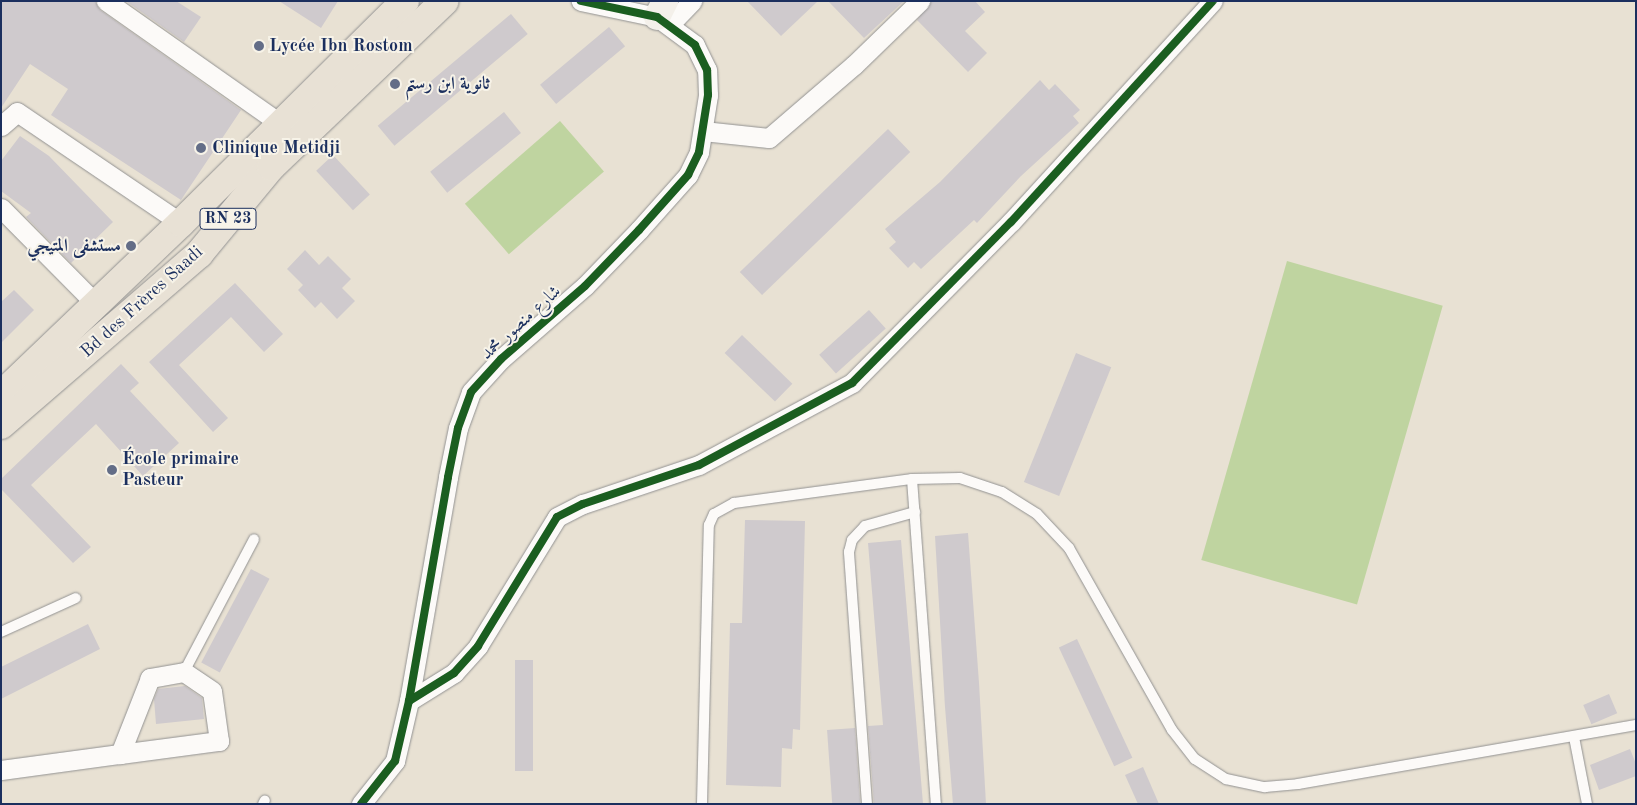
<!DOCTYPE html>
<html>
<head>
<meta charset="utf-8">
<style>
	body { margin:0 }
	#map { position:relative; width:1637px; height:805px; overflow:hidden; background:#e8e1d3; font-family:"Old Standard TT",Amiri,serif }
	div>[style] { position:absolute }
	.green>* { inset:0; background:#bfd4a0; transform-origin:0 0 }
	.building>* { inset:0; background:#cfcacd; transform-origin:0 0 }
	.roads { filter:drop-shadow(0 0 1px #929292) drop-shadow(0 0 1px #929292) }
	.lane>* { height:10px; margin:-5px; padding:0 5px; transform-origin:5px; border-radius:5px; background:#fcfaf8 }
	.street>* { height:19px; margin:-9.5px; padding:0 9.5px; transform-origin:9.5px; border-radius:9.5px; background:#fcfaf8 }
	.secondary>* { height:26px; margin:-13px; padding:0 13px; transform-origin:13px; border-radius:13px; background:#f4f0ea }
	.primary>* { height:28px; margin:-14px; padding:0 14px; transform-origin:14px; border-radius:14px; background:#e8e1d5 }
	.cycleway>* { height:8px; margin:-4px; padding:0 4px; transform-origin:4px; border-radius:4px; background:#1b5e20 }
	.dots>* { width:14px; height:14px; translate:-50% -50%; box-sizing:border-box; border:2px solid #f7f3e8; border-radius:50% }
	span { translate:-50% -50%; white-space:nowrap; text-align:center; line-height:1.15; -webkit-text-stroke:4px #f7f3e8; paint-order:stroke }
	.shield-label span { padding:1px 4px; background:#f7f3e8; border:1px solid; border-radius:4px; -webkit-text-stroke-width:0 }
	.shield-label { font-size:16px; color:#1b2f5e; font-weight:700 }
	.poi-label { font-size:18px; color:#1b2f5e; font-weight:700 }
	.left { translate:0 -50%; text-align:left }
	.right { translate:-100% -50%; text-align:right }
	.street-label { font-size:18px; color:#1b2f5e }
	.frame { position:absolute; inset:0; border:2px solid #1b2f5e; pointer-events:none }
</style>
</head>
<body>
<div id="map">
	<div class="green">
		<i style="left:560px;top:121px;width:67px;height:126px;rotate:49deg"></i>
		<i style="left:1287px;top:261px;width:162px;height:311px;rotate:16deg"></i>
	</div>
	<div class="building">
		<i style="clip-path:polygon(1px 1px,95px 1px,100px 10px,241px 110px,181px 200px,51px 115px,68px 89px,30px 64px,1px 108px)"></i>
		<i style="clip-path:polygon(126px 1px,176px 1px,201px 17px,184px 42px)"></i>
		<i style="clip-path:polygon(279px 1px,338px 1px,321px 28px)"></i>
		<i style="clip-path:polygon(747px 1px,818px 1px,781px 36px)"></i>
		<i style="clip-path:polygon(828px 1px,904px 1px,864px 38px)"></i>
		<i style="clip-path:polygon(931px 1px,975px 1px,985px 12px,965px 31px,987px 53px,968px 72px,917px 20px)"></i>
		<i style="left:511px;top:14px;width:26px;height:174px;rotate:50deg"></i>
		<i style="left:609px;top:27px;width:25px;height:90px;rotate:50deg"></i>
		<i style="clip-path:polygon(1040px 80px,1049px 90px,1055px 84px,1080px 110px,1073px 116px,1079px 123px,1021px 176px,977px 223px,974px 220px,921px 269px,914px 262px,908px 268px,889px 248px,896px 242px,885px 229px,940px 182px)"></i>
		<i style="left:504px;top:112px;width:27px;height:95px;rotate:51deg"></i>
		<i style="left:888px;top:129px;width:32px;height:206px;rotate:46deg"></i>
		<i style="clip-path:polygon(20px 136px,49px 156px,113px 222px,71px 263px,26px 217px,31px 213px,1px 191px,1px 161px)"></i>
		<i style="left:333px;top:155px;width:54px;height:23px;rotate:47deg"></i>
		<i style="clip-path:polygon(305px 250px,319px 265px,328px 256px,351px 279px,342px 288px,355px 301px,337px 319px,321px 302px,315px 308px,298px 290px,303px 285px,287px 269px)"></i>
		<i style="clip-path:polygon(235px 283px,283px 334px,264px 352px,231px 317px,179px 365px,228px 418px,213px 432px,149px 362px)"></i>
		<i style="clip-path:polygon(14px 290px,34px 310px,1px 343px,1px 302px)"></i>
		<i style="left:869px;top:310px;width:25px;height:67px;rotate:48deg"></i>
		<i style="left:742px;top:335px;width:70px;height:25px;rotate:44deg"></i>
		<i style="left:1076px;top:353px;width:38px;height:139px;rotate:22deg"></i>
		<i style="clip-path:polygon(121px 364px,139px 383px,130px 391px,179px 443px,143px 476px,96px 424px,31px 485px,91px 547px,73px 563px,1px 489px,1px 479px)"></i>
		<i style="clip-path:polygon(745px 520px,805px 521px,800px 730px,793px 729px,792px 749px,782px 748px,781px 787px,726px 785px,730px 623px,742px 623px)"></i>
		<i style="clip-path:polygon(968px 533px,979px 683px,986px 804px,953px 804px,945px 707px,935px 536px)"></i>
		<i style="clip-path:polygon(901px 540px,923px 804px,874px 804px,868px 726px,883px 725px,868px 543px)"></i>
		<i style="left:251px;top:569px;width:21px;height:106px;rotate:28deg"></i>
		<i style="clip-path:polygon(88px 624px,100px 649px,1px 699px,1px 667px)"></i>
		<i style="left:1077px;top:639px;width:131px;height:20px;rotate:65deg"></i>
		<i style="left:515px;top:660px;width:18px;height:111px"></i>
		<i style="clip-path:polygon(185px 686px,202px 698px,204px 719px,156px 724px,154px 699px,158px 689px)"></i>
		<i style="left:1609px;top:694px;width:21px;height:28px;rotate:67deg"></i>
		<i style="left:855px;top:728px;width:76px;height:28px;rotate:86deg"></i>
		<i style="clip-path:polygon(1630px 749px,1636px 764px,1636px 776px,1599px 790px,1590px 765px)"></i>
		<i style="clip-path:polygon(1143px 767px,1159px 804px,1138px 804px,1125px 775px)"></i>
	</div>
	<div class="roads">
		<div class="lane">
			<i style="left:912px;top:479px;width:326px;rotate:85.8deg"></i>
			<i style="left:1px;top:632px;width:82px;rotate:-24.4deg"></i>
			<i style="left:184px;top:672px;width:150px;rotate:-62.2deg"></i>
			<i style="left:1574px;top:737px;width:68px;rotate:79deg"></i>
			<i style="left:263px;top:804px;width:4px;rotate:-63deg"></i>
			<i style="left:702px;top:804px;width:279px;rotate:-88.6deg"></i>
			<i style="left:709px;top:525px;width:12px;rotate:-66deg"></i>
			<i style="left:714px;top:514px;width:23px;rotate:-29deg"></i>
			<i style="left:734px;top:503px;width:180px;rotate:-7.7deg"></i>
			<i style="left:912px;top:479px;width:48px;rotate:-1.2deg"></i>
			<i style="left:960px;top:478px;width:44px;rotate:18.4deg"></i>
			<i style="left:1002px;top:492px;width:41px;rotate:32.2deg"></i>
			<i style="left:1037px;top:514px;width:47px;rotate:46.7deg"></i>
			<i style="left:1069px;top:548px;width:209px;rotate:60.5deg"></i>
			<i style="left:1172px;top:730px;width:37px;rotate:52deg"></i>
			<i style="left:1195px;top:759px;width:37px;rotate:33deg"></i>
			<i style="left:1226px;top:779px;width:40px;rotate:12deg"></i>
			<i style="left:1265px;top:787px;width:33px;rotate:-5deg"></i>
			<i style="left:1298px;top:784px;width:343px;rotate:-9.9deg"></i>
			<i style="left:867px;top:804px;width:253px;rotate:-94.1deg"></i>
			<i style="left:849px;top:552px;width:12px;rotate:-76deg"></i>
			<i style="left:852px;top:540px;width:19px;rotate:-47deg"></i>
			<i style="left:865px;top:526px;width:52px;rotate:-15.6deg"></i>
		</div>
		<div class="street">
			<i style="left:106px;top:1px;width:226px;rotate:35.1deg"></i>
			<i style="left:670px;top:24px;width:32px;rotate:-46deg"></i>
			<i style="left:1px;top:126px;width:21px;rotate:-41deg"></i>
			<i style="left:17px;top:112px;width:198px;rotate:34.1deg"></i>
			<i style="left:703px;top:131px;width:66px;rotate:6.1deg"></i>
			<i style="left:769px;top:138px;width:112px;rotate:-40.7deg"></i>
			<i style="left:854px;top:65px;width:92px;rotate:-44.1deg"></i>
			<i style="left:1px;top:208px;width:135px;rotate:45.3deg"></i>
			<i style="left:409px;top:701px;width:53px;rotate:-31.9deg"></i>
			<i style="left:454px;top:673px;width:36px;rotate:-48deg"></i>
			<i style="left:478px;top:646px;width:151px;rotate:-58.5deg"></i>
			<i style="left:557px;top:517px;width:29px;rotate:-27deg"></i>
			<i style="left:583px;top:504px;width:122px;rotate:-18.6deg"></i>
			<i style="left:699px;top:465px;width:174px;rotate:-28.2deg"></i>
			<i style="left:852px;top:383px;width:226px;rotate:-45.4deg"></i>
			<i style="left:1011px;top:222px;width:299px;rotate:-47.6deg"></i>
			<i style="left:1px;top:770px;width:120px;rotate:-7.7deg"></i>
			<i style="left:120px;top:754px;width:100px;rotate:-7.5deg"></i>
			<i style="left:219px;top:741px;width:50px;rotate:-98deg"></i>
			<i style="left:212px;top:691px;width:34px;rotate:-146deg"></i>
			<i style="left:184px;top:672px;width:35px;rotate:170deg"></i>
			<i style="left:150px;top:678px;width:82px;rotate:111.5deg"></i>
			<i style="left:361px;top:804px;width:55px;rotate:-51.7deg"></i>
			<i style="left:395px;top:761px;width:62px;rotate:-76.9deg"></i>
			<i style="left:409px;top:701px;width:227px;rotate:-80.1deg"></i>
			<i style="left:448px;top:477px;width:50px;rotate:-78.5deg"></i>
			<i style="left:458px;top:428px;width:38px;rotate:-70deg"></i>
			<i style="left:471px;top:392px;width:45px;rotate:-47.7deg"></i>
			<i style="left:501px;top:359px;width:111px;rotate:-41deg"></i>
			<i style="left:585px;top:286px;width:78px;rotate:-46deg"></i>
			<i style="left:639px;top:230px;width:74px;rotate:-48.3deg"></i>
			<i style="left:688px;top:175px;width:25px;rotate:-64deg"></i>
			<i style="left:699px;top:152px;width:58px;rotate:-81deg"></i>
			<i style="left:708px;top:95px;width:25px;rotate:-92deg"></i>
			<i style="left:707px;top:70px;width:28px;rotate:-116deg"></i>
			<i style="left:695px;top:45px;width:47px;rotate:-143.6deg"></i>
			<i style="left:657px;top:17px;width:78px;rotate:-168.1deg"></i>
		</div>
		<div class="secondary">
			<i style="left:657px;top:17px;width:18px;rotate:-63deg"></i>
		</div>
		<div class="primary">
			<i style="left:1px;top:395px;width:249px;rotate:-43.7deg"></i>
			<i style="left:181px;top:223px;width:315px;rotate:-44.7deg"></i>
			<i style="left:1px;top:425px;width:262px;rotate:-40.8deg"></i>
			<i style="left:199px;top:254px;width:113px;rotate:-50.4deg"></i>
			<i style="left:271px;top:167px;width:240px;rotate:-43.7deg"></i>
		</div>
	</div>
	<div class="cycleway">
		<i style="left:409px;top:701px;width:53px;rotate:-31.9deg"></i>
		<i style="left:454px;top:673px;width:36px;rotate:-48deg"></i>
		<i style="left:478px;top:646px;width:151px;rotate:-58.5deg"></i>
		<i style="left:557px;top:517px;width:29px;rotate:-27deg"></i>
		<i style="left:583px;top:504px;width:122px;rotate:-18.6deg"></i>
		<i style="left:699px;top:465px;width:174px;rotate:-28.2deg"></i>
		<i style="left:852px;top:383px;width:226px;rotate:-45.4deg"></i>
		<i style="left:1011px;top:222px;width:299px;rotate:-47.6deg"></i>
		<i style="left:361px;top:804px;width:55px;rotate:-51.7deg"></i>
		<i style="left:395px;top:761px;width:62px;rotate:-76.9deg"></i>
		<i style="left:409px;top:701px;width:227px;rotate:-80.1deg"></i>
		<i style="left:448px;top:477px;width:50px;rotate:-78.5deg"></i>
		<i style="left:458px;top:428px;width:38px;rotate:-70deg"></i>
		<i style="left:471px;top:392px;width:45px;rotate:-47.7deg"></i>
		<i style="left:501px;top:359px;width:111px;rotate:-41deg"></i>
		<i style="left:585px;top:286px;width:78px;rotate:-46deg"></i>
		<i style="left:639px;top:230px;width:74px;rotate:-48.3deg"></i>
		<i style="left:688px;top:175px;width:25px;rotate:-64deg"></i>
		<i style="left:699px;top:152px;width:58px;rotate:-81deg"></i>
		<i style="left:708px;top:95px;width:25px;rotate:-92deg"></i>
		<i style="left:707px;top:70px;width:28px;rotate:-116deg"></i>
		<i style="left:695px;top:45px;width:47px;rotate:-143.6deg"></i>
		<i style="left:657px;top:17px;width:78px;rotate:-168.1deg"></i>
	</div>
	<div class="dots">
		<i style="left:259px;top:46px;background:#636d87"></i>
		<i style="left:395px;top:84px;background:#636d87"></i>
		<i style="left:201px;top:148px;background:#636d87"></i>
		<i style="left:131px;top:246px;background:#636d87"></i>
		<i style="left:112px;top:470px;background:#636d87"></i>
	</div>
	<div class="shield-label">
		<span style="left:228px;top:219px">RN 23</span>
	</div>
	<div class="poi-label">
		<span class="left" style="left:269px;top:46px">Lycée Ibn Rostom</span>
		<span class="left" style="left:405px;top:84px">ثانوية ابن رستم</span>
		<span class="left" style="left:212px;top:148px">Clinique Metidji</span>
		<span class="right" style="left:121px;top:246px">مستشفى المتيجي</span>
		<span class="left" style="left:122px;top:470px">École primaire<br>Pasteur</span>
	</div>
	<div class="street-label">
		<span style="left:142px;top:302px;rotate:-42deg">Bd des Frères Saadi</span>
		<span style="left:521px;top:323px;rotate:-42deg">شارع منصور محمد</span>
	</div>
	<div class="frame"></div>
</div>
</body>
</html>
